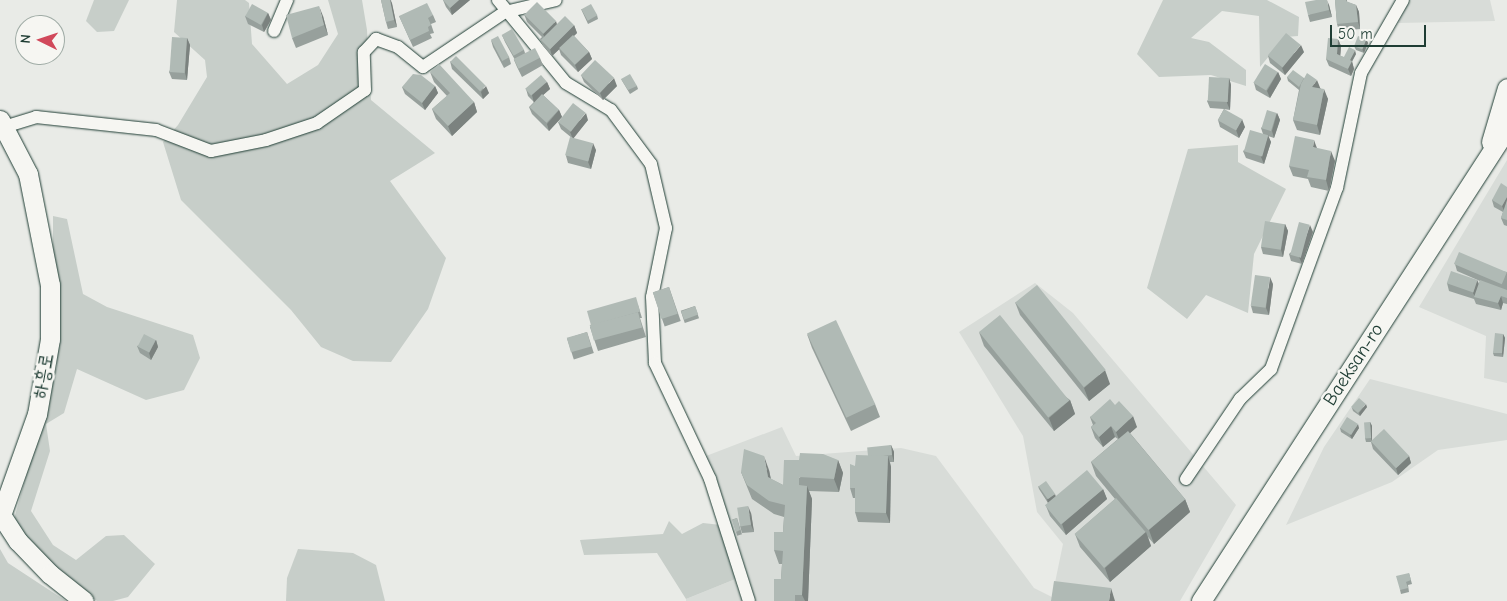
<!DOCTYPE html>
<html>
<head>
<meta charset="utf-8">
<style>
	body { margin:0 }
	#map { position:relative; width:1507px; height:601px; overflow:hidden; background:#e9ebe7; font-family:"Comic Neue","Poor Story",sans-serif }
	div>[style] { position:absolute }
	.built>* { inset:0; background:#d8dcd8 }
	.green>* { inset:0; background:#c7cec9 }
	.roads { filter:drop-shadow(0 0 1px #1f3d34) drop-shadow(0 0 1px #1f3d34) }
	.street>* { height:12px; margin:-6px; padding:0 6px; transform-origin:6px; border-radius:6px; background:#f6f6f2 }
	.secondary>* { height:19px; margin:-9.5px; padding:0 9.5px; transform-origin:9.5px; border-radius:9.5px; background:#f6f6f2 }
	.wall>* { inset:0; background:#97a09c; transform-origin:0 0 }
	.shaded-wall>* { inset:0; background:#7b827f }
	.building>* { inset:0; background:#b0bab5; transform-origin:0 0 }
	span { translate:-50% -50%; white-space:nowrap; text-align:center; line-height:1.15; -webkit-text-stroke:5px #f6f6f2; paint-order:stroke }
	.street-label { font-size:19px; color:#1f3d34 }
	.north { position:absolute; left:15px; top:15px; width:50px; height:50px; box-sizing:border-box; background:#f6f6f2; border:1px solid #a0aca6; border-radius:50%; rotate:274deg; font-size:14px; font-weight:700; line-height:20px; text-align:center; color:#1f3d34 }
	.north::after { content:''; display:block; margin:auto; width:18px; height:22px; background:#d1495b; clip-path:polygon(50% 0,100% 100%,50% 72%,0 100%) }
	.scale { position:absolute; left:1330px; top:25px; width:96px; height:22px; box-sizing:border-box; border:2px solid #1f3d34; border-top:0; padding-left:6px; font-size:15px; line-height:18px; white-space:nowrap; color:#1f3d34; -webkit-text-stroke:4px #f6f6f2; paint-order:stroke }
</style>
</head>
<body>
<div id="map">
	<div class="built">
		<i style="clip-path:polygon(1409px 0,1490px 0,1495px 21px,1398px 23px)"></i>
		<i style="clip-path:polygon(1507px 160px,1507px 383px,1484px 378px,1486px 336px,1419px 307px)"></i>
		<i style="clip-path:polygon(1035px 283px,1073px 313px,1236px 505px,1180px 601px,755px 601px,706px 456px,782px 427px,796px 456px,901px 448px,936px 456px,1034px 588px,1052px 597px,1063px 544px,1037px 512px,1023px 436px,959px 332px)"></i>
		<i style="clip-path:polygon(1370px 379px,1507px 414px,1507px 440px,1438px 450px,1392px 482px,1286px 525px,1324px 447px)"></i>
		<i style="clip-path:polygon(738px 578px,752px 601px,686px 601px,686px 599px)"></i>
	</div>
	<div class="green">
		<i style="clip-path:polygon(94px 0,129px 0,114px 31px,97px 32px,86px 21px)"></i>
		<i style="clip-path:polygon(177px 0,245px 0,249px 3px,252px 44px,287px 84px,318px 65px,338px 34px,328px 0,362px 0,367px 30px,371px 100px,435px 153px,390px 181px,446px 258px,428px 309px,391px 362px,353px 361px,321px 347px,291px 310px,181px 200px,163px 142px,178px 125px,207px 77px,205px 60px,174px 32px)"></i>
		<i style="clip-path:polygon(1163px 0,1267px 0,1299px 17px,1298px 36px,1285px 37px,1260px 67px,1259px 16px,1222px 11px,1191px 38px,1209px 42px,1246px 70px,1246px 86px,1211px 75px,1159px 77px,1137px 54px)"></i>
		<i style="clip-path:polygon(1238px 145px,1238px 162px,1286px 189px,1254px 254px,1248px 313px,1206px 295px,1187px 319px,1147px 288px,1188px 149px)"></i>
		<i style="clip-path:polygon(53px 216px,67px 219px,83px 294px,107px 307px,193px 335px,200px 358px,184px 390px,146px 400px,77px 369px,64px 413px,46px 424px,50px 451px,31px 511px,53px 545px,76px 560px,106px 536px,124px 535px,155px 564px,128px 597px,113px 601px,97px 601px,53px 568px,12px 526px,57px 366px,59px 293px,53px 257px)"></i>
		<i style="clip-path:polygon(669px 521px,682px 534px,703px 523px,721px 525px,738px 578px,686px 599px,657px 553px,584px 555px,580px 540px,663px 534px)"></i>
		<i style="clip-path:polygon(0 549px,8px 563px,66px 601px,0 601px)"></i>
		<i style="clip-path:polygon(298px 549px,353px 553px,376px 565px,385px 601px,286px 601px,287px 578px)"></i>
	</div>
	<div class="roads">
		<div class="street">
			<i style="left:498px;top:0;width:107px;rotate:50.7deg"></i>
			<i style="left:566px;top:83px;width:52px;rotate:31deg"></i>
			<i style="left:611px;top:110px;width:67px;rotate:53.5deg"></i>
			<i style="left:651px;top:164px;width:66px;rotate:76.8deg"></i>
			<i style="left:666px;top:228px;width:70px;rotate:101.5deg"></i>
			<i style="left:652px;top:297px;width:66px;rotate:87.4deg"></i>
			<i style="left:655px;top:363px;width:128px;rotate:64.6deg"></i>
			<i style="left:710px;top:479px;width:128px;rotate:72.3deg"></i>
			<i style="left:274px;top:31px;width:34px;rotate:-67deg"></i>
			<i style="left:4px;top:127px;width:34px;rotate:-17deg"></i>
			<i style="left:36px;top:117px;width:121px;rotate:6.2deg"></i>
			<i style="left:156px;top:130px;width:59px;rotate:20.9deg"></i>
			<i style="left:211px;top:151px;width:56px;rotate:-11.3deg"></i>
			<i style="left:266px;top:140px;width:54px;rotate:-18.4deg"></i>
			<i style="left:317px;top:123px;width:58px;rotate:-34.5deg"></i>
			<i style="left:365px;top:90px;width:38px;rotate:-92deg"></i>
			<i style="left:364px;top:52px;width:18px;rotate:-47deg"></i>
			<i style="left:376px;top:39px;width:23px;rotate:20deg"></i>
			<i style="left:398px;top:47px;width:32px;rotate:39deg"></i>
			<i style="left:423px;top:67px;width:99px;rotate:-33.9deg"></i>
			<i style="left:505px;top:12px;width:52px;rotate:-13.2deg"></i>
			<i style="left:1186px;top:479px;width:97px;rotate:-56deg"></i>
			<i style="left:1240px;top:399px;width:43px;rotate:-44.1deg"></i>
			<i style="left:1271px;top:369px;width:193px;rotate:-70deg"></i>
			<i style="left:1337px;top:188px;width:117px;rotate:-78.2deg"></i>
			<i style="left:1361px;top:73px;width:84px;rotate:-60.1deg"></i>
		</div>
		<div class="secondary">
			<i style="left:0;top:120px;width:61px;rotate:62.6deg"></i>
			<i style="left:28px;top:174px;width:113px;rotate:78.8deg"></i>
			<i style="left:50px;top:285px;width:54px;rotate:90deg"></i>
			<i style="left:50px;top:339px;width:76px;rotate:99.8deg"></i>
			<i style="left:37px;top:414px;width:107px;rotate:109.6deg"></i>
			<i style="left:1px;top:515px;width:31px;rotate:57deg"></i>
			<i style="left:18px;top:541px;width:46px;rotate:45.9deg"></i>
			<i style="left:50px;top:574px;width:43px;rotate:38.5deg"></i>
			<i style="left:1491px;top:142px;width:56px;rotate:-73.5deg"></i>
			<i style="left:1201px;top:601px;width:563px;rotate:-57.1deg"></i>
		</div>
	</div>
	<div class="wall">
		<i style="clip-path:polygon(381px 0,391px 0,397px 27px,388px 29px,386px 22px)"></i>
		<i style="clip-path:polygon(443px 0,470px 0,452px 15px,446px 7px)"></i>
		<i style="clip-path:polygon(1335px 0,1347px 0,1347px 2px,1356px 5px,1359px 12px,1360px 29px,1339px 31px,1337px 24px)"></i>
		<i style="clip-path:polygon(1329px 5px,1332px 17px,1310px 22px,1308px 15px)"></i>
		<i style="clip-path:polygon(581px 9px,597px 15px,598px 19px,588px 24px)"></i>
		<i style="clip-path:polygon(268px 13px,271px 20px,264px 32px,248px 24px,245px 16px)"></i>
		<i style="clip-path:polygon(524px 14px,557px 24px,574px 25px,577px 33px,574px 36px,589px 52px,592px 59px,578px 72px,561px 55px,559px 49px,552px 56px,543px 46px,540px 39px,542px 37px,527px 22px)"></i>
		<i style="clip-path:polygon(433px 15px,436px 22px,431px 24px,434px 33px,430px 34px,432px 38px,413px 47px,399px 16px)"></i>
		<i style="clip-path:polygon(323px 16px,328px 35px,296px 48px,292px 38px)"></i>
		<i style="clip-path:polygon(502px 35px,524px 50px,525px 53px,540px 58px,543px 65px,522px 77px,517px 67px,514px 60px,515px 60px,505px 42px)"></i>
		<i style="clip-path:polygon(187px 38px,190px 45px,187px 80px,172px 79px,169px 72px)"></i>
		<i style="clip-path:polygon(1338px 39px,1341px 46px,1340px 56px,1344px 57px,1356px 54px,1352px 62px,1354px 69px,1351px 76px,1329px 66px,1326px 59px)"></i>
		<i style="clip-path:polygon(1366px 39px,1368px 43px,1364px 53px,1356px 50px,1354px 46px)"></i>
		<i style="clip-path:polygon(491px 40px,509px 57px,511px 64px,504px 68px,493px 47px)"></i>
		<i style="clip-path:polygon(1304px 52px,1285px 75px,1270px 63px,1268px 56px)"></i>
		<i style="clip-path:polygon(450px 61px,489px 93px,483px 99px,452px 69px)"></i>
		<i style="clip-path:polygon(430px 72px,474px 102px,477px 112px,452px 136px,436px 119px,432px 109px,447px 96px,434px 82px)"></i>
		<i style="clip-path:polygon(1278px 72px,1281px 79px,1270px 98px,1256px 90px,1254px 83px)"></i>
		<i style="clip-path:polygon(581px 75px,617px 86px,603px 100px,584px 82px)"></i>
		<i style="clip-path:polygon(1287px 77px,1304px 78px,1320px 88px,1328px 99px,1320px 135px,1297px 130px,1293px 120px,1299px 90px,1288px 81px)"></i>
		<i style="clip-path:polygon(1229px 78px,1231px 85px,1230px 110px,1224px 109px,1245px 127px,1239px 138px,1220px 127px,1218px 120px,1224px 109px,1210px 108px,1207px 101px)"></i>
		<i style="clip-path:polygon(621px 79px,637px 86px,638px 89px,630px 94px)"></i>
		<i style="clip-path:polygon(547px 82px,550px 89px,543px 95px,559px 110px,562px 117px,549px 131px,532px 114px,529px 107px,534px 102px,528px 96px,526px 89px)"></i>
		<i style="clip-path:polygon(435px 86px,438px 93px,425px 110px,405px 94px,402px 87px)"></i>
		<i style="clip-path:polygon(1277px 113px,1280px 120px,1274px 138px,1268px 136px,1271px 142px,1264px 164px,1246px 158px,1243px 151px,1263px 134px,1261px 128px)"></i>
		<i style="clip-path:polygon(588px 120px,573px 138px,596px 150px,591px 169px,568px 163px,566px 156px,572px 138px,561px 129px,558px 122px)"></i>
		<i style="clip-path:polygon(1317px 148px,1335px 161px,1329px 191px,1311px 187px,1308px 179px,1293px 176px,1289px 166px)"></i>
		<i style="clip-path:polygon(1507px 187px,1507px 226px,1504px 225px,1501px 218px,1503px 212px,1494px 207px,1492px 200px)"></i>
		<i style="clip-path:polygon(1285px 224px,1288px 231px,1283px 257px,1263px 254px,1261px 247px)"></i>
		<i style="clip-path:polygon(1313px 232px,1302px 264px,1291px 261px,1289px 254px)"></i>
		<i style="clip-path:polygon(1455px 264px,1507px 272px,1507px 304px,1503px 303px,1501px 310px,1476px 304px,1474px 299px,1449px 291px,1447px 283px,1477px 280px,1479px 284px,1480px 281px,1457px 271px)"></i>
		<i style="clip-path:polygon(1273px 284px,1269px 315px,1253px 313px,1251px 306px)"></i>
		<i style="left:669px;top:287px;width:36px;height:17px;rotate:71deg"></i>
		<i style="clip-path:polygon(1015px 302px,1110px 384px,1089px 401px,1020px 315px)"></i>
		<i style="clip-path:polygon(638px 305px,642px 318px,640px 318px,646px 337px,598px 351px,590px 327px)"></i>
		<i style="left:695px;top:306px;width:13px;height:15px;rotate:72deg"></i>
		<i style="left:587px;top:332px;width:22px;height:21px;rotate:72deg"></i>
		<i style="clip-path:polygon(979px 332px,1070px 400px,1075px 414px,1054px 431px,984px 346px)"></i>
		<i style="clip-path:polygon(807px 334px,875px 404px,880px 417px,851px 431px,812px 348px)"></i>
		<i style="clip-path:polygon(1503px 334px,1505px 338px,1503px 357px,1494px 356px,1493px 353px)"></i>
		<i style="clip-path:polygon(156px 340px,158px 347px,151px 360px,140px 353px,137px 346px)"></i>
		<i style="clip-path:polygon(1115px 405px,1137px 427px,1130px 433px,1185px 499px,1190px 512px,1154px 544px,1148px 537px,1151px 546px,1110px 582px,1080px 547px,1075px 534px,1115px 499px,1096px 476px,1091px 462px,1118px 439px,1115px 437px,1103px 447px,1095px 438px,1091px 427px,1093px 425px,1090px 417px)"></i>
		<i style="clip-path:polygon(1367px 407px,1360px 416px,1353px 411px,1352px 408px)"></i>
		<i style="clip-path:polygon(1370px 422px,1372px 426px,1372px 440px,1409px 456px,1411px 463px,1398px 475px,1373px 449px,1371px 442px,1366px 442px,1365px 438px)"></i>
		<i style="clip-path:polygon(1340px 428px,1359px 428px,1352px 439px,1341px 432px)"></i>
		<i style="clip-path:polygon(891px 445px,894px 452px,894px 462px,890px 462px,891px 467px,890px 523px,858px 522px,855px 512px,855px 498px,853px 498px,850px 488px,855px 466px,868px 456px)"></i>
		<i style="clip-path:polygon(838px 460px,843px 473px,839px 492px,809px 491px,812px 499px,808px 601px,774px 601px,781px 579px,782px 564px,779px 564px,774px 550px,783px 532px,784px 517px,774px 514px,752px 499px,741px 472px,769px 470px,771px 479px,783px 485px)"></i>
		<i style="clip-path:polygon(1038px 486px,1056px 497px,1103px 489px,1107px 499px,1066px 535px,1050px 516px,1046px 506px,1054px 498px,1048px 503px,1039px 489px)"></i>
		<i style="clip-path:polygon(751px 513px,754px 532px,742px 533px,740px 526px)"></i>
		<i style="left:737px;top:518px;width:17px;height:5px;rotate:73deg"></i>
		<i style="clip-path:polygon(1409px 573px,1412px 584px,1408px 585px,1409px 592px,1401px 594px,1400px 590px)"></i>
	</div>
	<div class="shaded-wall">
		<i style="clip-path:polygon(390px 0,392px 3px,397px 27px,394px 20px)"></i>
		<i style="clip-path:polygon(459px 0,470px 0,452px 15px,450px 8px)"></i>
		<i style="clip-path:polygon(1327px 0,1329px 5px,1332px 17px,1329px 10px)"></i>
		<i style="clip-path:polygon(1356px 5px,1359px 12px,1360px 29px,1358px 22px)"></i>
		<i style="clip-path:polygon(319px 6px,323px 16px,328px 35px,324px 25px)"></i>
		<i style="clip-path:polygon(268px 13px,271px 20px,264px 32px,262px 25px)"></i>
		<i style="clip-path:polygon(556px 21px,558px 28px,546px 41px,543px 34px)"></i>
		<i style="clip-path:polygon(574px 25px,577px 33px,552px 56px,550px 49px)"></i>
		<i style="clip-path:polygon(187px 38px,190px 45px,187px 80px,185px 73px)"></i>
		<i style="clip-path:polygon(1338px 39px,1341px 46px,1340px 61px,1337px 54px)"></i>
		<i style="clip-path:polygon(1366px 39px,1368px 43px,1364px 53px,1362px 49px)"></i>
		<i style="clip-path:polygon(1301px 45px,1304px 52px,1285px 75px,1282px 68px)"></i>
		<i style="clip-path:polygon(1355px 50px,1356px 54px,1352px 61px,1354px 69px,1351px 76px,1348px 69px,1349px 60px)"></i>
		<i style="clip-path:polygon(589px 52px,592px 59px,578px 72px,575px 65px)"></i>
		<i style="clip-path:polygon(1278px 72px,1281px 79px,1270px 98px,1267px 91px)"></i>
		<i style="clip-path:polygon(614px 78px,617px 86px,603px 100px,600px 93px)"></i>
		<i style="clip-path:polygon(1229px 78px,1231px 85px,1230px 110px,1227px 103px)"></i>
		<i style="clip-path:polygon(1317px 80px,1321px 90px,1312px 87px)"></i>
		<i style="clip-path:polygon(547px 82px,550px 89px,534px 103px,532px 95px)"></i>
		<i style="clip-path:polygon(435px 86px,438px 93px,425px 110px,422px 103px)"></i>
		<i style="clip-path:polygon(486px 86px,489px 93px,483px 99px,481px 92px)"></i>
		<i style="clip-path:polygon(1324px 89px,1328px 99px,1320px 135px,1317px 125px)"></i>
		<i style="clip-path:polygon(474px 102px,477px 112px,452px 136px,448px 126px)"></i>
		<i style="clip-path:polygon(559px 110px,562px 117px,549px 131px,547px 124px)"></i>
		<i style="clip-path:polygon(586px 113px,588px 120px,573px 139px,570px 132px)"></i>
		<i style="clip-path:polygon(1277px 113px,1280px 120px,1274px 138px,1272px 131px)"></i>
		<i style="clip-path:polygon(1242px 119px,1245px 127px,1239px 138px,1236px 130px)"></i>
		<i style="clip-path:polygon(1268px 135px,1271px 142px,1264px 164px,1261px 157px)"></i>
		<i style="clip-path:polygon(1314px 140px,1318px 151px,1313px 147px)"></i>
		<i style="clip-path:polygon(593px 143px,596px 150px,591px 169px,588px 162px)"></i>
		<i style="clip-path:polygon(1331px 151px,1335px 161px,1329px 191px,1326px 180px)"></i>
		<i style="clip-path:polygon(1507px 197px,1507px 209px,1505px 213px,1502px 206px)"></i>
		<i style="clip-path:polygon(1285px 224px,1288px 231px,1283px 257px,1281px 250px)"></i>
		<i style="clip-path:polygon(1310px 225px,1313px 232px,1302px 264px,1299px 257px)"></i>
		<i style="clip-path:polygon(1270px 277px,1273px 284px,1269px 315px,1266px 308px)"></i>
		<i style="clip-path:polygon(1477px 280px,1480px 287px,1475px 297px,1473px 293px)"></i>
		<i style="clip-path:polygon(1501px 296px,1503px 303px,1501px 310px,1498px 303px)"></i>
		<i style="clip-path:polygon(1503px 334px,1505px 338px,1503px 357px,1502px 353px)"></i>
		<i style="clip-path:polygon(156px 340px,158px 347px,151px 360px,149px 353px)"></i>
		<i style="clip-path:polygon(1105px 370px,1110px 384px,1089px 401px,1084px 388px)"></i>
		<i style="clip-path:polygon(1070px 400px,1075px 414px,1054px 431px,1049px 418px)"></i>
		<i style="clip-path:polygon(1366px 404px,1367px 407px,1360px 416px,1359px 413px)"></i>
		<i style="clip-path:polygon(1133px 416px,1137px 427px,1120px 442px,1116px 432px)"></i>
		<i style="clip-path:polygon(1370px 422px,1372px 426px,1372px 442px,1371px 438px)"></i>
		<i style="clip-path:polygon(1358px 424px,1359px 428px,1352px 439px,1350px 435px)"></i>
		<i style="clip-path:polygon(1111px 426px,1115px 437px,1103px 447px,1099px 437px)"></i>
		<i style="clip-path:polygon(891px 445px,894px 452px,894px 462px,892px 455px)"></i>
		<i style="clip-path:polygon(764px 456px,769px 470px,773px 491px,768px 477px)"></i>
		<i style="clip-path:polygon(888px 456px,891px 467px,890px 523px,886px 513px)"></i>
		<i style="clip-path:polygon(1409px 456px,1411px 463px,1398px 475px,1396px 468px)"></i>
		<i style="clip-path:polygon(838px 460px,843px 473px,839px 492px,834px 479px)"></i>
		<i style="clip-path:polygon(807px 486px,812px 499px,808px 601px,805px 601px,802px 595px)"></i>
		<i style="clip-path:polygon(1103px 489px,1107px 499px,1066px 535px,1062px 524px)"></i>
		<i style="clip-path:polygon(1055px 494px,1056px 497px,1048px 503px,1047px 499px)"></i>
		<i style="clip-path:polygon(1185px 499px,1190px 512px,1154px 544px,1149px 530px)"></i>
		<i style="clip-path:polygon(748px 506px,751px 513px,754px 532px,751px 525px)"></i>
		<i style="clip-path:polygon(1146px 532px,1151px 546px,1110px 582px,1105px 568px)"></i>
		<i style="clip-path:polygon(1111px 588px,1115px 601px,1109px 601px)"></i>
	</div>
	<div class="building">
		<i style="clip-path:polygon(381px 0,390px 0,394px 20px,386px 22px)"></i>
		<i style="clip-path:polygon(443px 0,459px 0,450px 8px)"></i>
		<i style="clip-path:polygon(1316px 0,1327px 0,1329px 10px,1308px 15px,1305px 2px)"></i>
		<i style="clip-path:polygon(1335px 0,1346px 0,1346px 1px,1356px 5px,1358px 22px,1337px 24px)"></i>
		<i style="left:537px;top:2px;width:27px;height:18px;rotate:45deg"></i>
		<i style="clip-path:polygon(427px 3px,433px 15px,428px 18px,431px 25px,428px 27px,429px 31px,410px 40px,399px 16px)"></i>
		<i style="left:252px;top:4px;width:18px;height:14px;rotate:29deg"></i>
		<i style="left:591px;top:4px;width:13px;height:11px;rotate:61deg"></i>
		<i style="clip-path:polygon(319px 6px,324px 25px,292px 38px,286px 15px)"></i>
		<i style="left:565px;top:16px;width:13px;height:34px;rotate:45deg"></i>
		<i style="left:512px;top:29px;width:24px;height:12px;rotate:60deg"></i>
		<i style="left:1286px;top:33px;width:19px;height:29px;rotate:39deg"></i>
		<i style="left:573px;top:35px;width:23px;height:19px;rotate:47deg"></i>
		<i style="left:498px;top:36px;width:24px;height:8px;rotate:62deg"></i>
		<i style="left:1358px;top:36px;width:9px;height:11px;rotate:21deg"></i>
		<i style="left:172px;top:37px;width:15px;height:35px;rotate:4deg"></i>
		<i style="clip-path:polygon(1328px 38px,1338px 39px,1337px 54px,1352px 61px,1348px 69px,1326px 59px)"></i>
		<i style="left:1349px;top:47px;width:7px;height:12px;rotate:27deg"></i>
		<i style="left:535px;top:48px;width:11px;height:24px;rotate:63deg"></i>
		<i style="left:456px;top:56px;width:42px;height:8px;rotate:45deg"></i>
		<i style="left:595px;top:60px;width:26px;height:21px;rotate:43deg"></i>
		<i style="clip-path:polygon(439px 64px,474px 102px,448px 126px,432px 109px,450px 93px,430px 72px)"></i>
		<i style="left:1265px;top:64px;width:15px;height:22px;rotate:32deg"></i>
		<i style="clip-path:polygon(1293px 70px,1304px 78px,1299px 87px,1287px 77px)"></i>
		<i style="clip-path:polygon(1307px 73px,1317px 80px,1312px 87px,1324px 89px,1317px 125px,1293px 120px,1301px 84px)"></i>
		<i style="clip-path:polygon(413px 74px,421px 75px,435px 86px,422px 103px,402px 87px)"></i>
		<i style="clip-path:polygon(630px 74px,637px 86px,628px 90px,621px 79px)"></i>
		<i style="left:541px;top:75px;width:9px;height:21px;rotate:49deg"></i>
		<i style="left:1209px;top:77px;width:20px;height:24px;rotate:3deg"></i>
		<i style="left:542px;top:94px;width:23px;height:18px;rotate:43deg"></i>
		<i style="left:573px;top:103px;width:16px;height:24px;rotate:38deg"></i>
		<i style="left:1224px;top:109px;width:21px;height:13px;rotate:29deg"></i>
		<i style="left:1267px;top:110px;width:10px;height:19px;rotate:17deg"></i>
		<i style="left:1250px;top:130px;width:19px;height:22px;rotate:16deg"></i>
		<i style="clip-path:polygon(1295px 136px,1314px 140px,1313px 147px,1331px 151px,1326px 180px,1307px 177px,1309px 170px,1289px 166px)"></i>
		<i style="left:570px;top:137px;width:24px;height:19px;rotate:15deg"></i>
		<i style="clip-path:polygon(1501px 183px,1507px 187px,1507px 197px,1502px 206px,1492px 200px)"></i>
		<i style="clip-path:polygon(1507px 200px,1507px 220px,1501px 218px)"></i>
		<i style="left:1265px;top:221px;width:20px;height:26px;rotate:9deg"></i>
		<i style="left:1299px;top:222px;width:11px;height:34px;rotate:15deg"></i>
		<i style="left:1459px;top:252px;width:52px;height:13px;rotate:23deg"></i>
		<i style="left:1451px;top:271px;width:28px;height:13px;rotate:19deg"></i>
		<i style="left:1255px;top:275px;width:15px;height:31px;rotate:8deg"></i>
		<i style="clip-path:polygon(1480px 280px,1507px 290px,1507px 298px,1501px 296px,1498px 303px,1474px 297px)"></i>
		<i style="left:1037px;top:285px;width:109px;height:28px;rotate:51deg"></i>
		<i style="left:669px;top:287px;width:28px;height:17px;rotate:72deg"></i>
		<i style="left:636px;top:297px;width:15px;height:51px;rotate:74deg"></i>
		<i style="left:695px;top:306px;width:9px;height:15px;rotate:69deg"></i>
		<i style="left:638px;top:312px;width:16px;height:50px;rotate:75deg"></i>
		<i style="left:1000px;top:315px;width:110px;height:27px;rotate:51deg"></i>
		<i style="left:836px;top:320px;width:93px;height:32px;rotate:65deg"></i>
		<i style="left:587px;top:332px;width:15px;height:21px;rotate:74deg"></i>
		<i style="clip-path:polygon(1495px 333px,1503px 334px,1502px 353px,1493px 353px)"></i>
		<i style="left:144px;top:334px;width:13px;height:14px;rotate:27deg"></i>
		<i style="left:1359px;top:398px;width:9px;height:12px;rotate:41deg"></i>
		<i style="clip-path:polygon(1110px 399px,1115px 405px,1119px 401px,1133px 416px,1116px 432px,1111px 426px,1099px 437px,1091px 427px,1096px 423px,1090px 417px)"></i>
		<i style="left:1347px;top:417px;width:13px;height:13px;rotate:32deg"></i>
		<i style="left:1370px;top:422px;width:16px;height:6px;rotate:86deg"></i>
		<i style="left:1384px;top:429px;width:37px;height:18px;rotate:47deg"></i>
		<i style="left:1128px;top:431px;width:89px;height:48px;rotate:50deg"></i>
		<i style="left:891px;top:445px;width:10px;height:24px;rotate:84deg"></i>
		<i style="clip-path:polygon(744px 449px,764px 456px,768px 477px,783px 485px,784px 460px,799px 460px,800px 453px,823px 454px,838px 460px,834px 479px,799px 477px,799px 485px,807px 486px,802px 595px,795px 595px,795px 601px,774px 601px,774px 579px,781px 579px,783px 551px,774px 550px,774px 532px,783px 532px,785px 505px,769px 501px,747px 485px,741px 472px)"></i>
		<i style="clip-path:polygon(856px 455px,888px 456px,886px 513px,855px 512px,855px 488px,850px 488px,850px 464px,855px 466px)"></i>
		<i style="left:1087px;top:470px;width:25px;height:55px;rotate:50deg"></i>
		<i style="left:1046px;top:481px;width:16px;height:9px;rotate:55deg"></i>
		<i style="left:1116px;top:498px;width:45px;height:55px;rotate:49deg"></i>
		<i style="left:748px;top:506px;width:19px;height:11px;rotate:81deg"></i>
		<i style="clip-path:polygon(737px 518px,740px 530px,736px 532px,732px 520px)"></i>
		<i style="clip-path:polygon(1409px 573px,1411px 580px,1406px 582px,1408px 588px,1400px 590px,1396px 576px)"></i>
		<i style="clip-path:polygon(1054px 581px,1111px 588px,1109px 601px,1051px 601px)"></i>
	</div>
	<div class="street-label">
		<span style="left:1354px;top:365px;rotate:-57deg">Baeksan-ro</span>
		<span style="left:44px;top:376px;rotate:-80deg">하흥로</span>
	</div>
	<div class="north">N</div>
	<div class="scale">50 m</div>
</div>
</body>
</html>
